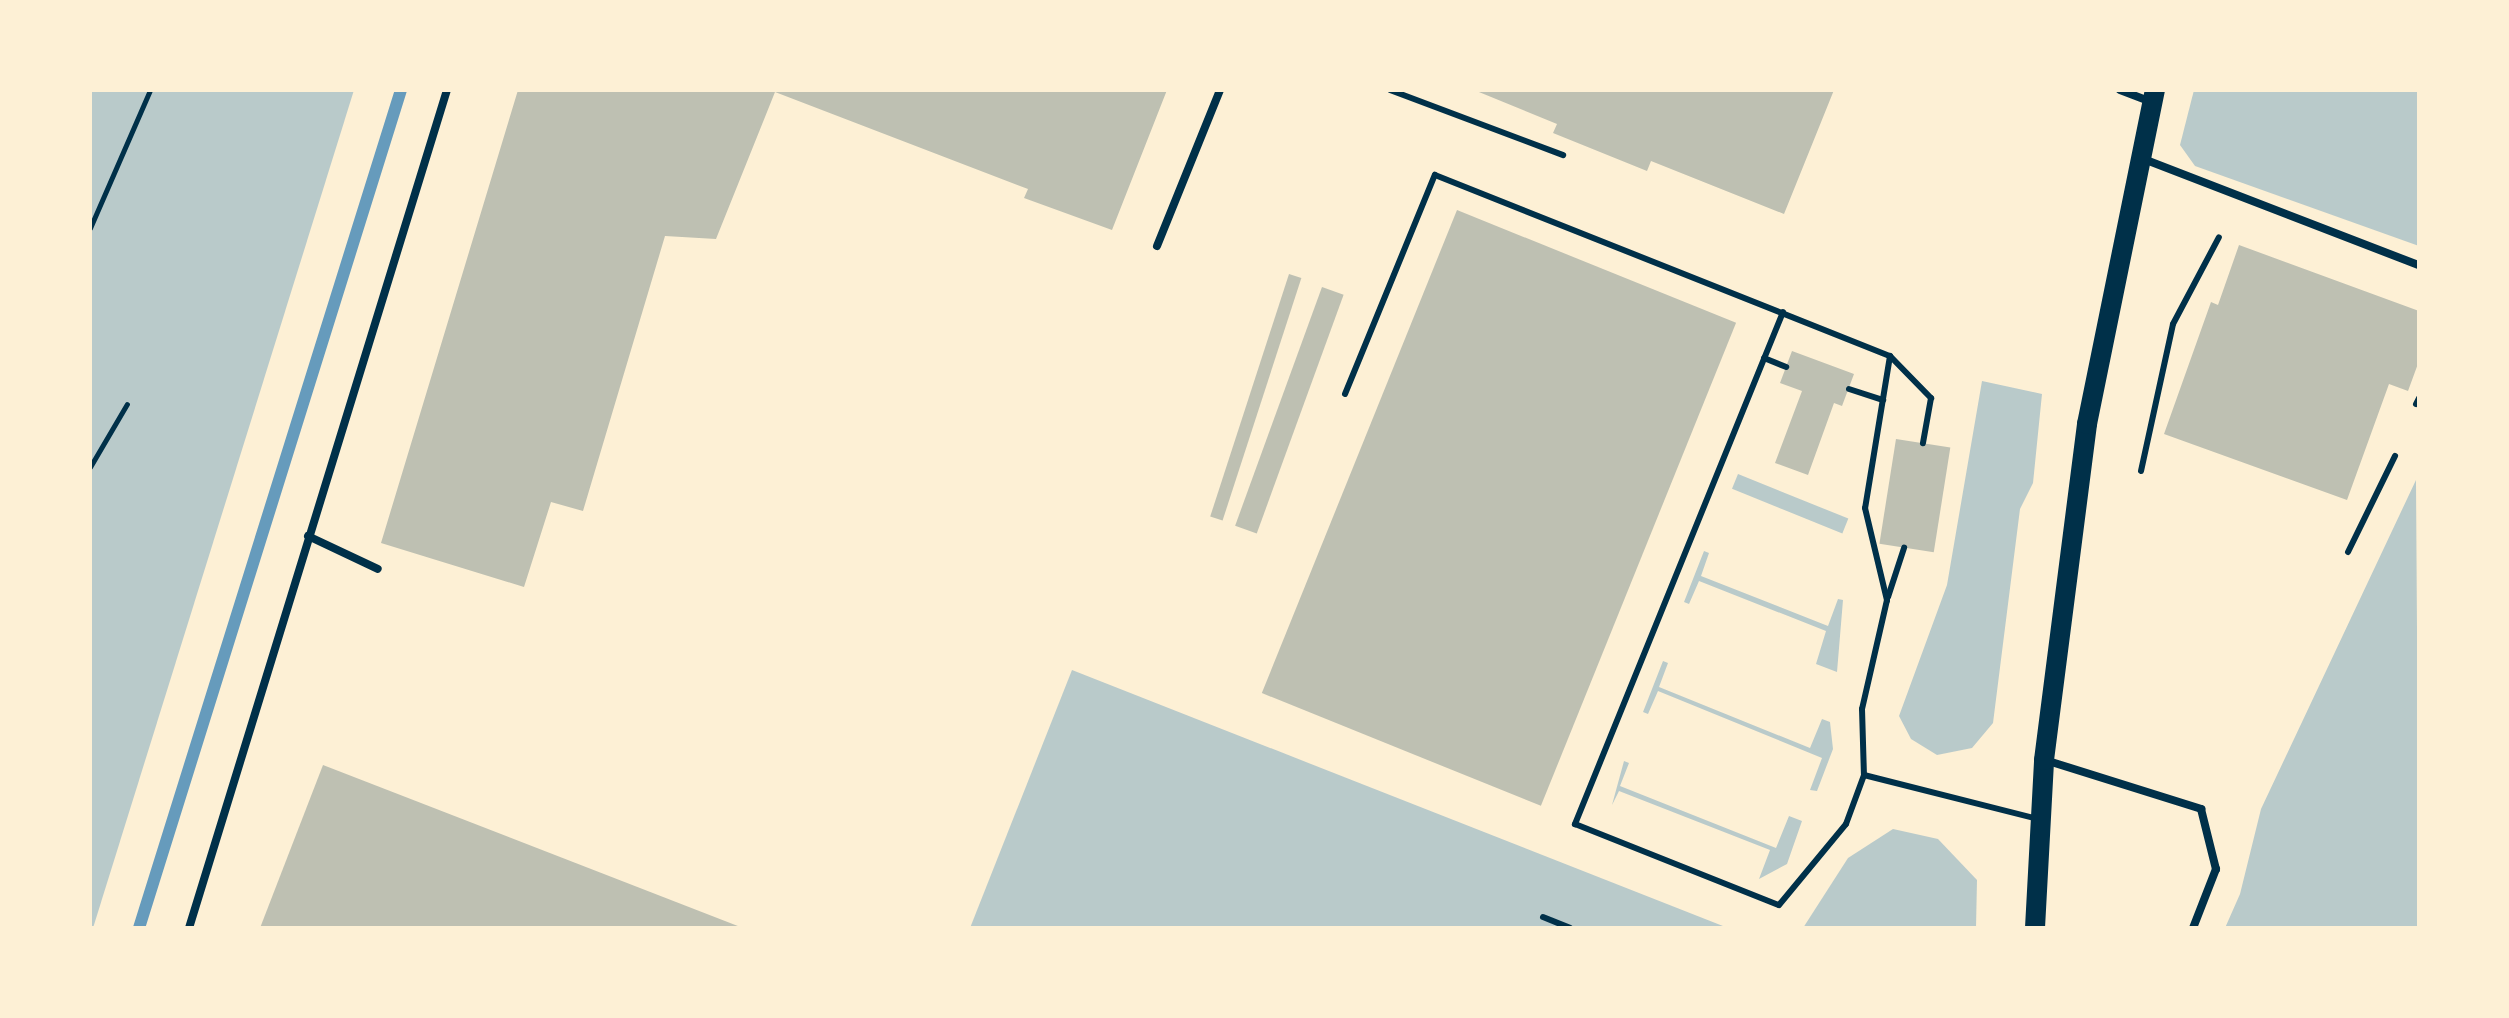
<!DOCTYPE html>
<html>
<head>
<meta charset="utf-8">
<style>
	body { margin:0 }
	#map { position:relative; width:2509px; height:1018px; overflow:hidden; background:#fdf0d5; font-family:Rubik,sans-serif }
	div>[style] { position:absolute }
	.green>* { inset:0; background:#b9caca; transform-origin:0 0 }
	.stream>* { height:12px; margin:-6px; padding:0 6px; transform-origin:6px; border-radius:6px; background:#669bbc }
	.building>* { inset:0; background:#bec0b2; transform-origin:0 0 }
	.path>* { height:5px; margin:-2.5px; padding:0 2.5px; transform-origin:2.5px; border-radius:2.5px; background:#003049 }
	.service>* { height:6px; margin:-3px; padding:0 3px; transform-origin:3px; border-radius:3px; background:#003049 }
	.minor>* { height:8px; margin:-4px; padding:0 4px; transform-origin:4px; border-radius:4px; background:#003049 }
	.primary>* { height:20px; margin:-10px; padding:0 10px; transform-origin:10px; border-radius:10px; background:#003049 }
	span { translate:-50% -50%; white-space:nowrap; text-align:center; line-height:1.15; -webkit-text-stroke:7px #fdf0d5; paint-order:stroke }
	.frame { position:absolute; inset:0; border:92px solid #fdf0d5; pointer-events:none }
</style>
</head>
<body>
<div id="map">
	<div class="green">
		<i style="clip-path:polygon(90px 90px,354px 90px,93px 928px,90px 928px)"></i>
		<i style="clip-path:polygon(2194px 90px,2419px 90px,2419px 246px,2195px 166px,2180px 145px)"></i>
		<i style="clip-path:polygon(1982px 381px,2042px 394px,2033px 483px,2020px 509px,1993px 723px,1972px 748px,1937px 755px,1911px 739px,1899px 716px,1947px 585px)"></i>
		<i style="left:1738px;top:474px;width:119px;height:16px;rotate:22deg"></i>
		<i style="clip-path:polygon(2416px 480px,2419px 928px,2225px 928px,2240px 894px,2261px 809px)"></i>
		<i style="clip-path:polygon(1704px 551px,1709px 553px,1701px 576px,1828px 626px,1838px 599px,1843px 600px,1837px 672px,1816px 664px,1826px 631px,1699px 581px,1689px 604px,1684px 602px)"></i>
		<i style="clip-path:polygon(1663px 661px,1668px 663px,1659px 687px,1810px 748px,1822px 719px,1830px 722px,1833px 749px,1817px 791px,1810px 790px,1822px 758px,1658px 691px,1648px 714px,1643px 712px)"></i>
		<i style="clip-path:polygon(1072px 670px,1728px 928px,970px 928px)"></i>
		<i style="clip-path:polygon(1624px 761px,1629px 763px,1620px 786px,1776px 848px,1789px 816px,1802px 821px,1787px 864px,1759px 879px,1770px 850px,1619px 791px,1612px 805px)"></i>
		<i style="clip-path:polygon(1893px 829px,1938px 839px,1977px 880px,1976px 928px,1803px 928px,1848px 858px)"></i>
	</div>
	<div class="stream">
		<i style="left:139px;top:928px;width:878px;rotate:-72.64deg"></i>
	</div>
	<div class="building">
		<i style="clip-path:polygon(518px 90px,1167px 90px,1112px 230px,1024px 198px,1028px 189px,775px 92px,716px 239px,665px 236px,583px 511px,551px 502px,524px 587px,381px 543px)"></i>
		<i style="clip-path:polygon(1474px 90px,1834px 90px,1784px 214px,1651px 161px,1647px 171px,1553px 133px,1557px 124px)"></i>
		<i style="left:1457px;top:210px;width:301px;height:521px;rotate:22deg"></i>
		<i style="clip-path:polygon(2239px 245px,2419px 311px,2419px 361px,2408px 391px,2389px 384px,2347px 500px,2164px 434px,2211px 302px,2218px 305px)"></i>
		<i style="left:1289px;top:274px;width:13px;height:255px;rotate:18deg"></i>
		<i style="left:1322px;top:287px;width:23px;height:254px;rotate:20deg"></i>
		<i style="clip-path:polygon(1792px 351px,1854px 374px,1842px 406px,1834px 403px,1808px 475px,1775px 463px,1802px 391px,1780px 383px)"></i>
		<i style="left:1896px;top:439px;width:55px;height:106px;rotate:9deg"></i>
		<i style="clip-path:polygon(323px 765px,743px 928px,260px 928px)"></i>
	</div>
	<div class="path">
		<i style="left:90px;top:228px;width:150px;rotate:-66.5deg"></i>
		<i style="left:90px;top:467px;width:73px;rotate:-59.6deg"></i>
	</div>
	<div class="service">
		<i style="left:1390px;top:90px;width:185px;rotate:20.6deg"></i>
		<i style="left:1783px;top:312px;width:553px;rotate:112.11deg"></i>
		<i style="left:1575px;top:824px;width:219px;rotate:21.7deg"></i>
		<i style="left:1779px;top:905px;width:105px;rotate:-50.4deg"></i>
		<i style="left:1846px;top:824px;width:52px;rotate:-69.8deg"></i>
		<i style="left:1864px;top:775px;width:179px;rotate:14.2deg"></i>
		<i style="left:1890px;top:356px;width:59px;rotate:45.7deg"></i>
		<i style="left:1931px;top:398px;width:46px;rotate:100.1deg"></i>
		<i style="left:1764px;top:358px;width:24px;rotate:22deg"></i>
		<i style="left:1849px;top:389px;width:36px;rotate:18deg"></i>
		<i style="left:1345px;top:394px;width:237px;rotate:-67.7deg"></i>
		<i style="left:1435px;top:175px;width:490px;rotate:21.7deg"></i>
		<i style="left:1890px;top:356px;width:154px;rotate:99.3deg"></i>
		<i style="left:1865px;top:508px;width:95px;rotate:76.6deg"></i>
		<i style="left:1887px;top:600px;width:112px;rotate:102.9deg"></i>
		<i style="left:1862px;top:709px;width:66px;rotate:88.3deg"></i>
		<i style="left:2416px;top:404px;width:7px;rotate:-63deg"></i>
		<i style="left:2141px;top:471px;width:150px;rotate:-77.7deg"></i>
		<i style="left:2173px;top:324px;width:98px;rotate:-62.1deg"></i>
		<i style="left:2348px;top:552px;width:107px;rotate:-63.9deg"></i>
		<i style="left:1888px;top:597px;width:52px;rotate:-71.9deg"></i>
		<i style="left:1543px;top:917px;width:29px;rotate:22deg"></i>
	</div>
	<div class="minor">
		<i style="left:2120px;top:90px;width:33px;rotate:21deg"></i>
		<i style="left:2141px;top:158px;width:298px;rotate:21.1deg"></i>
		<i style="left:1157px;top:246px;width:168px;rotate:-68deg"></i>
		<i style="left:308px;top:536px;width:77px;rotate:25.2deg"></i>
		<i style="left:2045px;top:760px;width:164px;rotate:17.4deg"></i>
		<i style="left:2201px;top:809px;width:62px;rotate:76deg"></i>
		<i style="left:2216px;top:869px;width:63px;rotate:111.3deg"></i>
		<i style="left:189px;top:928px;width:877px;rotate:-72.89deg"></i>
	</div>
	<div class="primary">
		<i style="left:2035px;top:928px;width:168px;rotate:-86.9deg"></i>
		<i style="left:2044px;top:760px;width:339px;rotate:-82.7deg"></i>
		<i style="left:2087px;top:424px;width:341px;rotate:-78.5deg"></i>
	</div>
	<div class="frame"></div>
</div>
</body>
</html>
